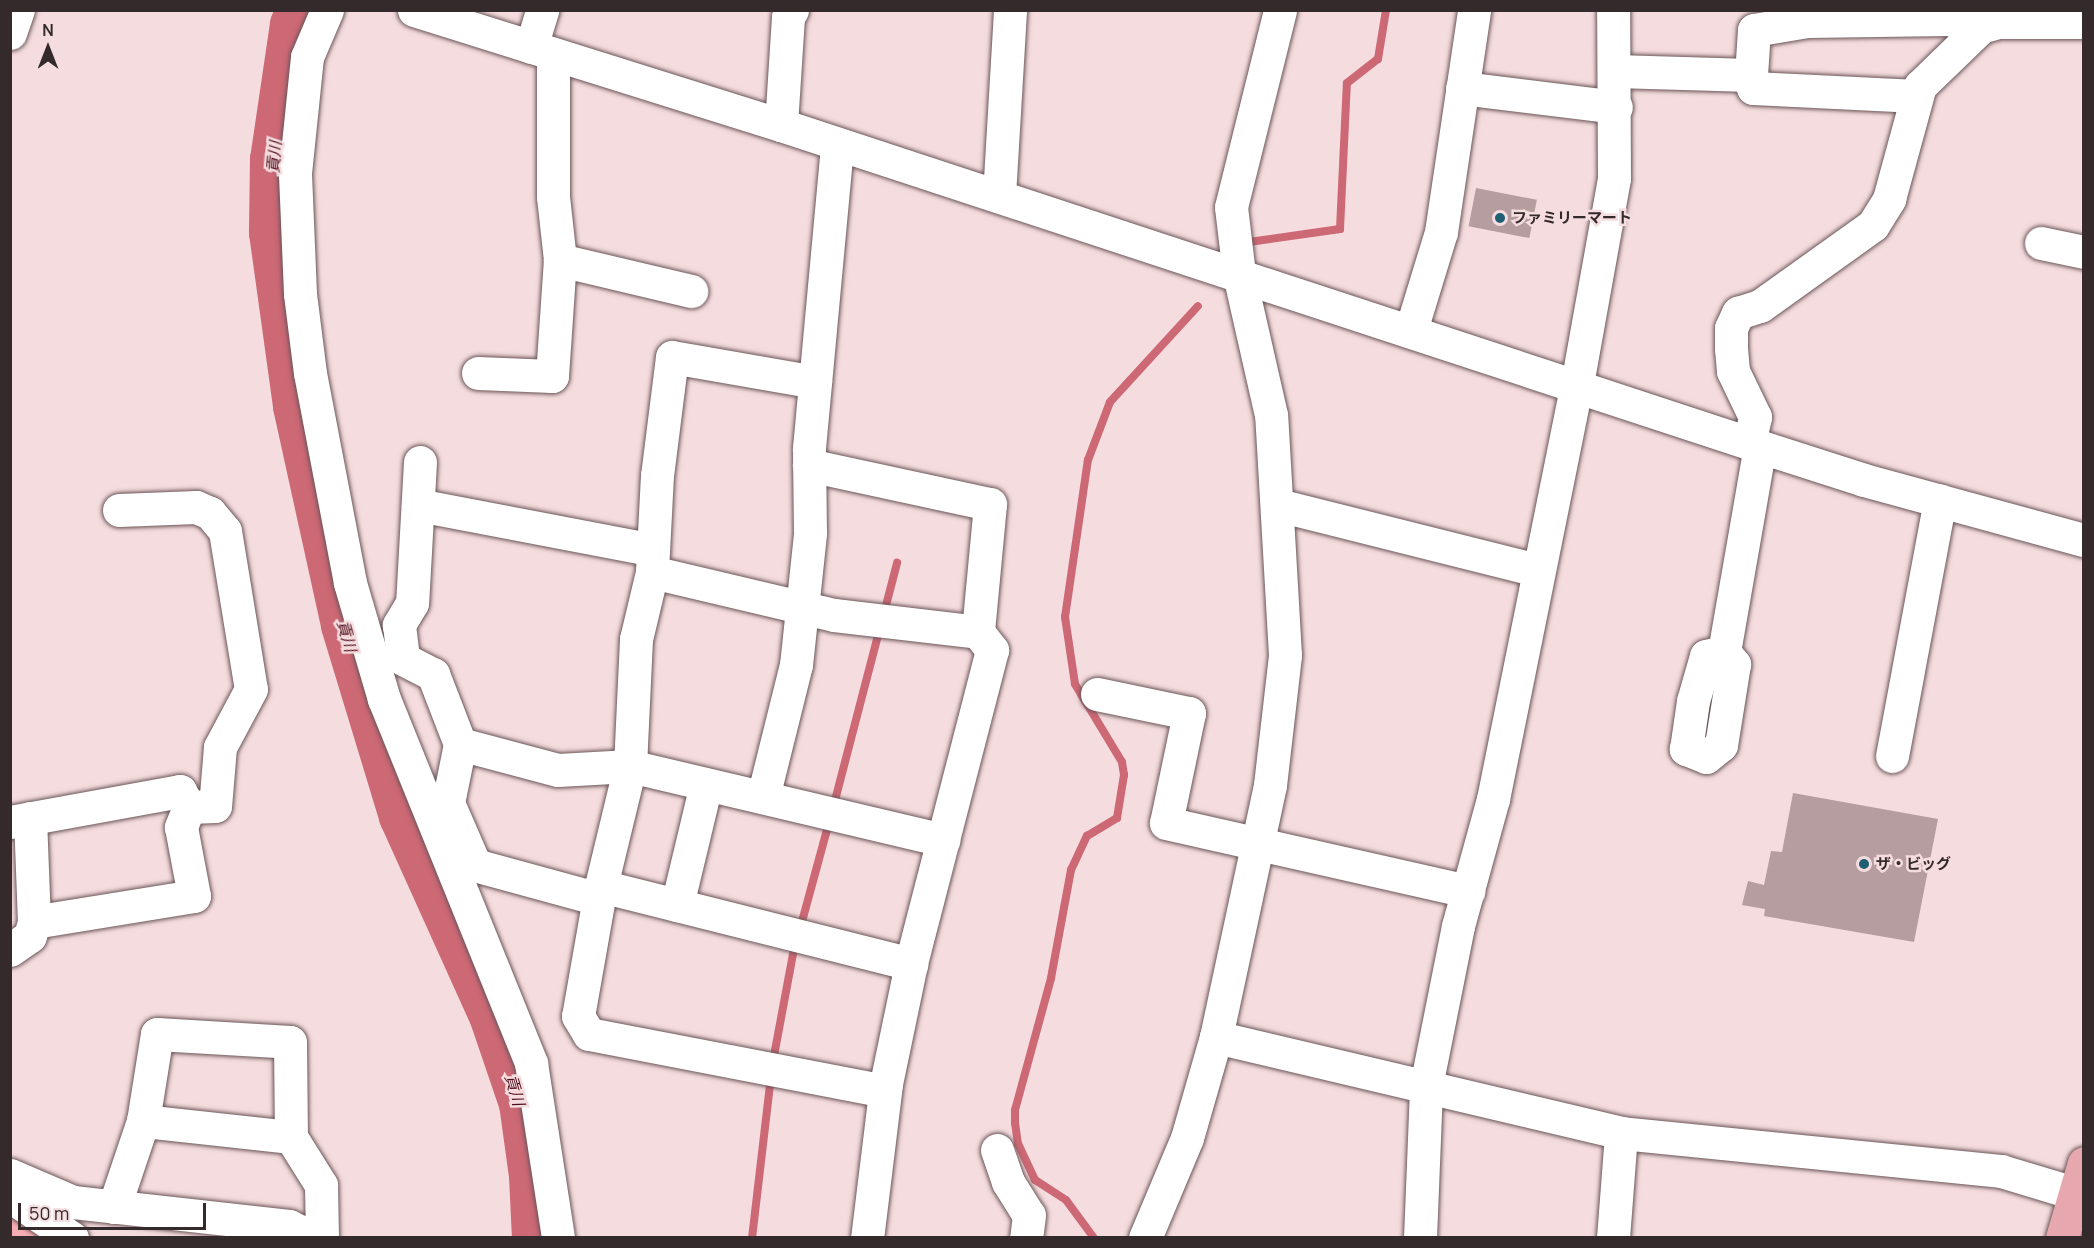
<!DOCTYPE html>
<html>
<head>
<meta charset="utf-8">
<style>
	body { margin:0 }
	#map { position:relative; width:2094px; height:1248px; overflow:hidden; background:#f5dcde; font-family:Manrope,"Noto Sans JP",sans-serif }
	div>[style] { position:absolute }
	.green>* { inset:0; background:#f6aeb4 }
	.stream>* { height:8px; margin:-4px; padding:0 4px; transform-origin:4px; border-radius:4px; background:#cd6875 }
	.river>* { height:45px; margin:-22.5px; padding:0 22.5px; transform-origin:22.5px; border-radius:22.5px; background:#cd6875 }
	.building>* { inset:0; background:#b69ea0; transform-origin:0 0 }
	.roads { filter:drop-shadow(0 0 2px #6a5557) drop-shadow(0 0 2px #6a5557) }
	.minor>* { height:33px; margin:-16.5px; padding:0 16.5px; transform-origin:16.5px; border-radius:16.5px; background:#fff }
	.major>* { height:33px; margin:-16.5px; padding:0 16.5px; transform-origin:16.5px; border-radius:16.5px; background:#e6a7af }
	.dots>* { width:16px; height:16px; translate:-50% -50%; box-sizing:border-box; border:3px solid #f5dcde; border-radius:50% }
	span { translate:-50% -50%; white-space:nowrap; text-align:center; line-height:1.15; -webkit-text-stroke:5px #f5dcde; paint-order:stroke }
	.poi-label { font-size:15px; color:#342a2b; font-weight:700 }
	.left { translate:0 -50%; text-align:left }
	.water-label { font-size:16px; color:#51101e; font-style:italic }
	.frame { position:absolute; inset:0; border:12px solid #342a2b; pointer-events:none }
	.north { position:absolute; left:18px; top:18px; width:60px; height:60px; -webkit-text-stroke:4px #f5dcde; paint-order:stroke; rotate:0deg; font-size:16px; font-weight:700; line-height:24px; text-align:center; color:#342a2b }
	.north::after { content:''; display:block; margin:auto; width:21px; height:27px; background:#342a2b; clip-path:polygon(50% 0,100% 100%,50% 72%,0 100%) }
	.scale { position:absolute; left:18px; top:1203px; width:188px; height:27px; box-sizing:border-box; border:3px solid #342a2b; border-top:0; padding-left:8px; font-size:18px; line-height:21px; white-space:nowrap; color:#342a2b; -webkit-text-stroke:4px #f5dcde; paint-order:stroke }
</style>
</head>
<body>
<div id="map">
	<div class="green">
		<i style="clip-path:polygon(10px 1209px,57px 1237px,11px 1237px)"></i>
	</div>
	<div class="stream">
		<i style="left:1249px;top:242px;width:92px;rotate:-8.1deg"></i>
		<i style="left:1340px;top:229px;width:146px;rotate:-87.3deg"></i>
		<i style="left:1347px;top:83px;width:39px;rotate:-38deg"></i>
		<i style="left:1378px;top:59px;width:50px;rotate:-80.7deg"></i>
		<i style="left:884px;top:613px;width:52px;rotate:-75.4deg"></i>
		<i style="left:833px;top:808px;width:186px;rotate:-75.4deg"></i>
		<i style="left:800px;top:929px;width:111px;rotate:-74.8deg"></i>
		<i style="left:773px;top:1061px;width:119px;rotate:-79.4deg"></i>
		<i style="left:752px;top:1238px;width:163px;rotate:-83.3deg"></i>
		<i style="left:1094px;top:1238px;width:47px;rotate:-126.4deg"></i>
		<i style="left:1066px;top:1200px;width:37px;rotate:-147deg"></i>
		<i style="left:1035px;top:1180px;width:40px;rotate:-115deg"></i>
		<i style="left:1018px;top:1144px;width:21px;rotate:-98deg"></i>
		<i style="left:1015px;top:1123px;width:13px;rotate:-90deg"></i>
		<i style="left:1015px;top:1110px;width:137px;rotate:-74.7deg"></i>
		<i style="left:1051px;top:978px;width:110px;rotate:-79.5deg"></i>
		<i style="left:1071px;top:870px;width:38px;rotate:-65deg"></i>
		<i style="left:1087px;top:836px;width:35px;rotate:-31deg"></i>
		<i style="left:1117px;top:818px;width:44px;rotate:-80.8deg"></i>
		<i style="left:1124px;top:775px;width:13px;rotate:-99deg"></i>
		<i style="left:1122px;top:762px;width:91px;rotate:-121.1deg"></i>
		<i style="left:1075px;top:684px;width:68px;rotate:-98.5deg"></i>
		<i style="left:1065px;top:617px;width:159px;rotate:-81.7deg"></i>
		<i style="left:1088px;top:460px;width:62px;rotate:-69.2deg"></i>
		<i style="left:1110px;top:402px;width:130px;rotate:-47.5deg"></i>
	</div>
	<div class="river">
		<i style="left:298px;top:10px;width:15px;rotate:113deg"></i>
		<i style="left:292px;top:24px;width:136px;rotate:98.4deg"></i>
		<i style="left:272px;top:159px;width:73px;rotate:90.8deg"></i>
		<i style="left:271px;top:232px;width:176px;rotate:82.1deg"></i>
		<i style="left:295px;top:406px;width:224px;rotate:77.6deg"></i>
		<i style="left:343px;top:625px;width:200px;rotate:73.1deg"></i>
		<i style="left:401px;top:816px;width:222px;rotate:65.7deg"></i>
		<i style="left:492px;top:1018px;width:90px;rotate:71.2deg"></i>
		<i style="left:521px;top:1103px;width:73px;rotate:82.1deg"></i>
		<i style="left:531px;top:1175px;width:63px;rotate:87.3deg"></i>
	</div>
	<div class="building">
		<i style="left:1476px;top:188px;width:62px;height:39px;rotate:11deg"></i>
		<i style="clip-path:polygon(1793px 793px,1938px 819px,1914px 942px,1764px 916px,1765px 909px,1742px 905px,1748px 881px,1764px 885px,1771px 851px,1782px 852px)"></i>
	</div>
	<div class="roads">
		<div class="minor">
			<i style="left:327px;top:10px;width:51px;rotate:113.1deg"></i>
			<i style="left:307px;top:57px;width:118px;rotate:95.9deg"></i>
			<i style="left:295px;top:174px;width:120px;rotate:87.6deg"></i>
			<i style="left:300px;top:294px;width:80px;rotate:82.8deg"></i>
			<i style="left:310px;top:373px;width:214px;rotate:79.2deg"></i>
			<i style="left:350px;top:583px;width:121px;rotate:73.7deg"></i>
			<i style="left:384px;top:699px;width:393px;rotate:68deg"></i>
			<i style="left:531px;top:1063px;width:177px;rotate:81.2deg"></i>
			<i style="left:414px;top:10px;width:385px;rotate:17.4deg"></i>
			<i style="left:781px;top:125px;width:1019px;rotate:18.19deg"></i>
			<i style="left:1749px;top:443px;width:121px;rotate:17.8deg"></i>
			<i style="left:1864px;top:480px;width:228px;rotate:15.3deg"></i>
			<i style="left:10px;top:33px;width:24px;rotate:-71deg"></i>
			<i style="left:531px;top:47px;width:39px;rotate:-73deg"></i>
			<i style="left:1615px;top:71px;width:136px;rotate:1.7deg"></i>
			<i style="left:1751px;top:75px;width:13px;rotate:81deg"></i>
			<i style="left:1753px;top:88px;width:164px;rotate:2.8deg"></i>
			<i style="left:1751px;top:75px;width:45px;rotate:-86.2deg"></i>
			<i style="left:1754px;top:30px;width:54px;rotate:-9.6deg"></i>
			<i style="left:1807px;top:21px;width:141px;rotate:-0.8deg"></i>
			<i style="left:1948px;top:19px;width:34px;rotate:14deg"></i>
			<i style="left:1462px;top:88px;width:155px;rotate:7deg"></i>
			<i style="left:781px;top:125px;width:108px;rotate:-86.3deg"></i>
			<i style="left:788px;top:17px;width:8px;rotate:-60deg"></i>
			<i style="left:999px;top:196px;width:186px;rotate:-86.6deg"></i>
			<i style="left:2041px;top:243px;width:44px;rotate:11.8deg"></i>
			<i style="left:560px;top:260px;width:135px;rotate:13.3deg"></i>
			<i style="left:1411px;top:330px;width:102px;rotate:-73deg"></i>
			<i style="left:1441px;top:232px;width:224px;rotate:-81.5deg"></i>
			<i style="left:478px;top:373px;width:74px;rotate:2.3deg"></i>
			<i style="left:552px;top:376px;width:116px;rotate:-86.1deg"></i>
			<i style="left:560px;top:260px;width:63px;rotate:-96.3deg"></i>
			<i style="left:553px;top:197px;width:143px;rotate:-90deg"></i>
			<i style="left:815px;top:382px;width:145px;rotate:-170.1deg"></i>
			<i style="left:672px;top:357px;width:119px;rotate:97.2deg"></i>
			<i style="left:657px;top:475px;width:97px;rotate:93deg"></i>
			<i style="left:652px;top:572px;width:69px;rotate:103.4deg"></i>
			<i style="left:636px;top:639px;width:127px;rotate:92.7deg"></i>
			<i style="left:630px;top:766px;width:123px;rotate:103.6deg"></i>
			<i style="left:601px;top:886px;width:132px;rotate:100deg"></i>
			<i style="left:578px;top:1016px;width:21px;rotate:59deg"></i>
			<i style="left:589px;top:1034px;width:301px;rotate:10.9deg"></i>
			<i style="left:1749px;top:443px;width:27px;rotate:-77deg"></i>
			<i style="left:1755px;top:417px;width:51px;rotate:-115.6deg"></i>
			<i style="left:1733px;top:371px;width:22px;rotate:-95deg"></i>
			<i style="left:1731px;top:349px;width:21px;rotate:-90deg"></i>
			<i style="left:1731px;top:328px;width:17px;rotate:-65deg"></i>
			<i style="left:1738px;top:313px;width:23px;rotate:-18deg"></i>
			<i style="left:1760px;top:306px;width:139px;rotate:-35.6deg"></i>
			<i style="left:1873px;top:225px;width:31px;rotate:-58deg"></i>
			<i style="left:1889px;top:199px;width:117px;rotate:-74.7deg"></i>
			<i style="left:1920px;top:86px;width:85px;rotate:-44deg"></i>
			<i style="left:1981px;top:27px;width:19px;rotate:-16deg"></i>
			<i style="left:1999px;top:22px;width:85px"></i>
			<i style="left:420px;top:462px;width:141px;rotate:93.2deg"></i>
			<i style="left:412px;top:603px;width:26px;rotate:121deg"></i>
			<i style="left:399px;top:625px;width:34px;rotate:83deg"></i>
			<i style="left:403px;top:659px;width:34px;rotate:27deg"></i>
			<i style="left:433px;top:674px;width:75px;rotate:68.9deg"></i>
			<i style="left:809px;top:465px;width:185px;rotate:12.2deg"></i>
			<i style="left:990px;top:504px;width:129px;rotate:95.4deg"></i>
			<i style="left:418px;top:505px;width:239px;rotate:10.8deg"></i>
			<i style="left:1278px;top:505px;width:267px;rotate:14.1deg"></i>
			<i style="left:119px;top:510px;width:77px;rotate:-2.2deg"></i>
			<i style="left:196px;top:507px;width:15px;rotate:23deg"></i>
			<i style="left:210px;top:513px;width:23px;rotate:50deg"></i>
			<i style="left:225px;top:531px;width:160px;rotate:80.7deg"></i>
			<i style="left:251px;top:689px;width:66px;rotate:118.1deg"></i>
			<i style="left:220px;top:747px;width:59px;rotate:94.8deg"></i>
			<i style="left:215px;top:806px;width:26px;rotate:178deg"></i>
			<i style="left:652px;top:572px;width:187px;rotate:13.3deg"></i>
			<i style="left:834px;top:615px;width:145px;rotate:6.7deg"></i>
			<i style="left:978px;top:632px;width:23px;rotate:52deg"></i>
			<i style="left:992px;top:650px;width:324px;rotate:104.5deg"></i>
			<i style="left:911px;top:964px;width:123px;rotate:101.8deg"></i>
			<i style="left:886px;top:1084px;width:155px;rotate:97deg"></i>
			<i style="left:1724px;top:652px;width:16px;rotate:50deg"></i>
			<i style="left:1734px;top:664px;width:82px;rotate:99.1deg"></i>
			<i style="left:1721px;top:745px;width:19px;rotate:141deg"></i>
			<i style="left:1706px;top:757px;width:22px;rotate:-158deg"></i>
			<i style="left:1686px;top:749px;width:49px;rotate:-81.7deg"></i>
			<i style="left:1693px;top:701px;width:47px;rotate:-73.9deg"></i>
			<i style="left:1706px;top:656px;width:18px;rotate:-13deg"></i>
			<i style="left:1724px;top:652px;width:209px;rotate:-80.1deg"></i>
			<i style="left:1097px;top:694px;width:94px;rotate:11.7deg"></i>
			<i style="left:1189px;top:713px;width:112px;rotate:101.8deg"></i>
			<i style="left:1166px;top:823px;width:310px;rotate:12.7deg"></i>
			<i style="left:1892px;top:756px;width:260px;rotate:-79.4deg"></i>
			<i style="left:763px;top:797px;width:136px;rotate:-76deg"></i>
			<i style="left:796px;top:665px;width:133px;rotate:-83.9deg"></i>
			<i style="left:810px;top:533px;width:85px;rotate:-90.7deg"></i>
			<i style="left:809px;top:448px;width:305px;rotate:-84.7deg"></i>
			<i style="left:10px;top:822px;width:173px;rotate:-10.3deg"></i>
			<i style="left:180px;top:791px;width:18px;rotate:61deg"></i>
			<i style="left:189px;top:807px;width:22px;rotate:112deg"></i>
			<i style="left:181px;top:827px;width:70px;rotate:79.3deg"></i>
			<i style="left:194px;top:896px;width:162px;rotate:170.8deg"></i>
			<i style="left:601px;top:886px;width:320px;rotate:14.1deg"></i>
			<i style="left:599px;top:899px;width:129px;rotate:-164.7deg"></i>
			<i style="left:475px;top:865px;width:68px;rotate:-113.5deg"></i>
			<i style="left:448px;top:803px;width:60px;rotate:-78.5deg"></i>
			<i style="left:460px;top:744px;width:101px;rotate:14.9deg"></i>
			<i style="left:558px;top:770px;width:72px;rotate:-3.2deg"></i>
			<i style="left:630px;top:766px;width:322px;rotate:13.3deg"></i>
			<i style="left:677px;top:905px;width:124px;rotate:-76.5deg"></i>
			<i style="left:10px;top:950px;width:24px;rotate:-35deg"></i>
			<i style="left:30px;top:936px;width:15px;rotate:-74deg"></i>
			<i style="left:34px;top:922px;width:104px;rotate:-92.2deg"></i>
			<i style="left:1216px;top:1037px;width:416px;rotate:13.3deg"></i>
			<i style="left:1621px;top:1133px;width:382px;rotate:5.7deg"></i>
			<i style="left:2001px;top:1171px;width:87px;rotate:16.8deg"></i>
			<i style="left:143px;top:1121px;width:149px;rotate:6.2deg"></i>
			<i style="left:997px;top:1150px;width:34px;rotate:71deg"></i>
			<i style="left:1008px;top:1182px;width:39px;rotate:58deg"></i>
			<i style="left:1029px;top:1215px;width:23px;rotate:97deg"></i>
			<i style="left:10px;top:1175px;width:69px;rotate:23.2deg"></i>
			<i style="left:73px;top:1202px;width:217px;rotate:6.3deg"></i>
			<i style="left:289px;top:1226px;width:28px;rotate:26deg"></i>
			<i style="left:10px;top:1196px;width:75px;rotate:34.1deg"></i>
			<i style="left:114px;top:1207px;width:91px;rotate:-71.4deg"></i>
			<i style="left:143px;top:1121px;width:88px;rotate:-80.9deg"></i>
			<i style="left:157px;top:1034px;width:133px;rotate:3.4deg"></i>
			<i style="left:290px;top:1042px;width:95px;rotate:89.4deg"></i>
			<i style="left:291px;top:1137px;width:57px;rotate:58deg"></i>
			<i style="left:321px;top:1185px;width:53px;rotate:88.9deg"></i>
			<i style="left:1145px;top:1238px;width:108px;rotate:-67.2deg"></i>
			<i style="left:1187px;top:1138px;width:105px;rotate:-74deg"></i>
			<i style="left:1216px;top:1037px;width:258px;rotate:-77.9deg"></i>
			<i style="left:1270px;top:785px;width:131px;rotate:-83.4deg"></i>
			<i style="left:1285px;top:655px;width:240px;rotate:-93.3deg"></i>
			<i style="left:1271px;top:415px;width:145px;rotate:-102.8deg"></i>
			<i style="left:1239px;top:274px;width:67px;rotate:-96.8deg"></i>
			<i style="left:1231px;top:207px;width:203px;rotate:-76deg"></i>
			<i style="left:1420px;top:1238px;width:152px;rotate:-87.7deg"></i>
			<i style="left:1426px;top:1086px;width:163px;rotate:-78.7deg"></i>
			<i style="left:1458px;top:926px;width:132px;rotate:-74.6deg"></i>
			<i style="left:1493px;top:799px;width:423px;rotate:-78.6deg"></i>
			<i style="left:1577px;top:384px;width:209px;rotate:-79.8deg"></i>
			<i style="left:1614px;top:178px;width:168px;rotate:-90.3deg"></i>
			<i style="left:1613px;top:1238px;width:105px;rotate:-85.6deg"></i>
		</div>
		<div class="major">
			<i style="left:2062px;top:1238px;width:78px;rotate:-73.7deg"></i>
		</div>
	</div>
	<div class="dots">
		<i style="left:1500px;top:218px;background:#1e5f74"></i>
		<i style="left:1864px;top:864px;background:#1e5f74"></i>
	</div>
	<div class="poi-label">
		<span class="left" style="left:1512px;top:218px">ファミリーマート</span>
		<span class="left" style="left:1876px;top:864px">ザ・ビッグ</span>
	</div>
	<div class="water-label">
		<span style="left:274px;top:157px;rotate:-85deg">貢川</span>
		<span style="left:347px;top:636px;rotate:74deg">貢川</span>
		<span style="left:515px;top:1090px;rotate:74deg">貢川</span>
	</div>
	<div class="frame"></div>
	<div class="north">N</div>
	<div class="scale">50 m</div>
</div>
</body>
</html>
